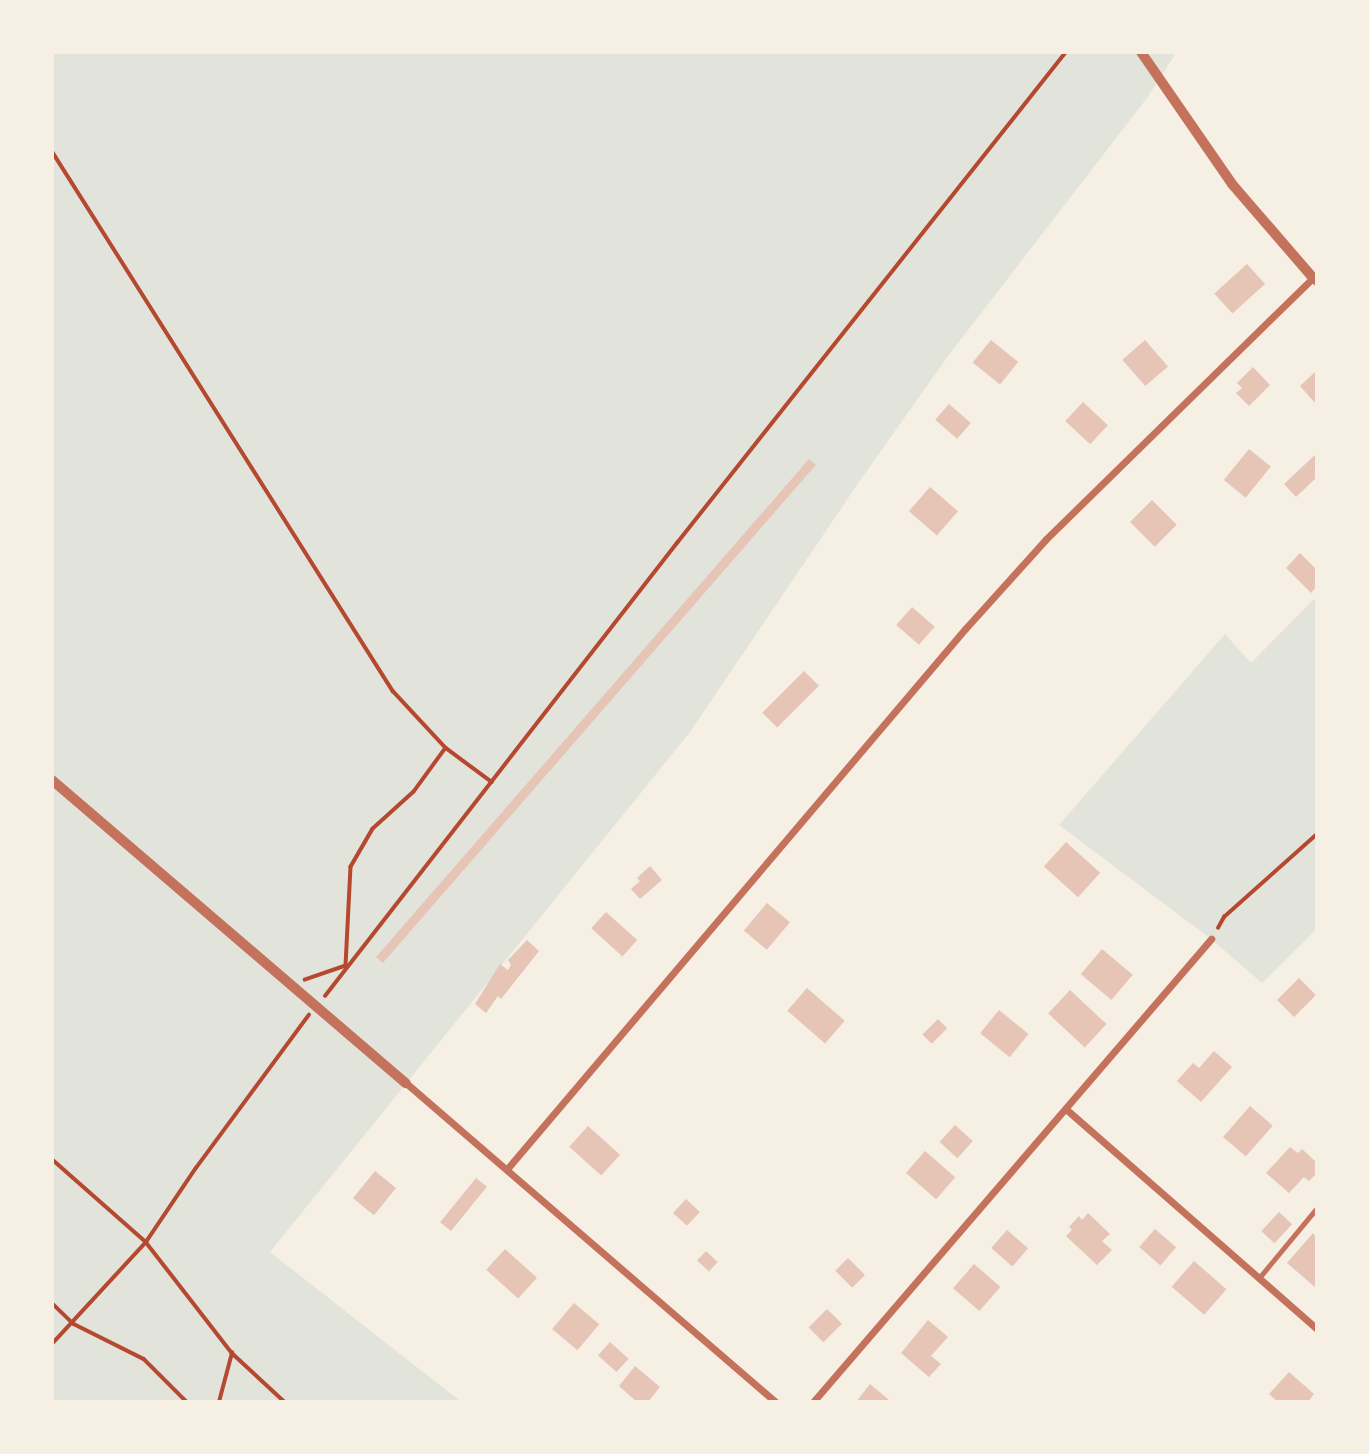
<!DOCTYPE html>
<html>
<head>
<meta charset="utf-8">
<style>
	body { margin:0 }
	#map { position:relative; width:1369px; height:1454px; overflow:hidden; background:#f6efe4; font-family:Mulish,sans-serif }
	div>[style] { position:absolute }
	.green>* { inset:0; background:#e2e4dc }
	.building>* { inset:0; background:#e6c5b7; transform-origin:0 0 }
	.path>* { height:3.5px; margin:-1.75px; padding:0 1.75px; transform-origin:1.75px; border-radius:1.75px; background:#b5482f }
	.service>* { height:4.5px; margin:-2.25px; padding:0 2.25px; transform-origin:2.25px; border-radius:2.25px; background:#c5725c }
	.minor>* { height:7px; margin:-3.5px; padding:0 3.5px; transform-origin:3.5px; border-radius:3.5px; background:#c5725c }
	.tertiary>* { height:10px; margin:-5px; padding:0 5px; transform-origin:5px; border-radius:5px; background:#c5725c }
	span { translate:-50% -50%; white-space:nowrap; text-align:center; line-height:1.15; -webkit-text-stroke:5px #f6efe4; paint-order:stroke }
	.frame { position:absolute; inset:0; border:54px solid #f6efe4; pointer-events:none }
</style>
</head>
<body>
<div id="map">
	<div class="green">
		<i style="clip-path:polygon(52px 53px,1176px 53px,1147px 98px,948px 356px,859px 482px,690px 732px,270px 1252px,460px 1401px,53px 1401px)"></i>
		<i style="clip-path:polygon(1316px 597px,1316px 930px,1262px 983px,1211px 939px,1059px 825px,1225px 634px,1251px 663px)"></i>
	</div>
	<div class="building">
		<i style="left:1247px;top:264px;width:27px;height:44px;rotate:48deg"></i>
		<i style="left:991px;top:340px;width:35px;height:29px;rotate:39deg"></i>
		<i style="left:1145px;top:340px;width:35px;height:30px;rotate:49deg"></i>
		<i style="clip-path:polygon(1253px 367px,1270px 385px,1249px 406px,1236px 393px,1242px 388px,1237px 383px)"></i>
		<i style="clip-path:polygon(1316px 371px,1316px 404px,1300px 386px)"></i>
		<i style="left:1083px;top:402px;width:34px;height:26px;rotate:43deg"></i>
		<i style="left:949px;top:404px;width:29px;height:21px;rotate:41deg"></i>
		<i style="left:1249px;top:449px;width:28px;height:40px;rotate:39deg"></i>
		<i style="clip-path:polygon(1316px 454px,1316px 478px,1296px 497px,1284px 484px)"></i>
		<i style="left:809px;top:459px;width:9px;height:660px;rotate:41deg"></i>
		<i style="left:930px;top:487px;width:37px;height:32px;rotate:41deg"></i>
		<i style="left:1152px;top:500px;width:35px;height:31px;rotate:45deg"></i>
		<i style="clip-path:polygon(1300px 553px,1316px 569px,1316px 587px,1311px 593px,1286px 568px)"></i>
		<i style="left:912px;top:607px;width:30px;height:24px;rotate:41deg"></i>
		<i style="left:804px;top:671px;width:21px;height:59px;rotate:45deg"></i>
		<i style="left:1066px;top:842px;width:46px;height:33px;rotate:42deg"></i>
		<i style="clip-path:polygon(650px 866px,662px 880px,640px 899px,631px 889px,640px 881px,637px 878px)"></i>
		<i style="left:767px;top:903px;width:30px;height:36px;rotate:40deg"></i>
		<i style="left:606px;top:912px;width:42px;height:22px;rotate:42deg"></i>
		<i style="clip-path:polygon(527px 940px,539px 951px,501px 999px,498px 996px,486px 1013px,475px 1004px,500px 964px,508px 970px,511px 965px,508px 960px)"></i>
		<i style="left:1102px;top:949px;width:40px;height:33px;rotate:40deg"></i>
		<i style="left:1299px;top:978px;width:24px;height:31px;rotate:45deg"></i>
		<i style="left:807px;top:988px;width:50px;height:30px;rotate:41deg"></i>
		<i style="left:1070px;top:990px;width:50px;height:32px;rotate:43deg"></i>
		<i style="left:999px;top:1010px;width:38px;height:30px;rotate:39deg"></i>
		<i style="left:938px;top:1019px;width:13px;height:22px;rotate:45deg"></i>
		<i style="clip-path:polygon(1214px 1051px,1232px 1067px,1201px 1102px,1177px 1081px,1193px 1063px,1199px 1068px)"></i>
		<i style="left:1250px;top:1106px;width:30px;height:41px;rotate:41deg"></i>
		<i style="left:955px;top:1125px;width:24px;height:23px;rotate:42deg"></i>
		<i style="left:588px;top:1126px;width:43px;height:28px;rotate:42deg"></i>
		<i style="clip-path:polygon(1290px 1147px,1298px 1153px,1302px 1149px,1316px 1162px,1316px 1174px,1309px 1181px,1304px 1177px,1289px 1193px,1266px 1173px)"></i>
		<i style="left:925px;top:1151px;width:40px;height:29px;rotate:41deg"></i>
		<i style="left:375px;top:1171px;width:27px;height:35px;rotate:39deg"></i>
		<i style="left:476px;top:1178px;width:14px;height:57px;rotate:39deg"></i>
		<i style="left:686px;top:1199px;width:19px;height:19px;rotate:43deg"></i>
		<i style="left:1279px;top:1212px;width:18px;height:26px;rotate:43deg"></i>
		<i style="clip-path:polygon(1088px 1213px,1110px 1234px,1102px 1241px,1112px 1250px,1097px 1265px,1066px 1236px,1072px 1230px,1069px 1227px,1079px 1216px,1082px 1220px)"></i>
		<i style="left:1155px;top:1229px;width:28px;height:24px;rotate:41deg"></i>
		<i style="left:1007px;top:1230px;width:28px;height:24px;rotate:41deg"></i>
		<i style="clip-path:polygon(1313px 1233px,1316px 1237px,1316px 1288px,1287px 1263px)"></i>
		<i style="left:505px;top:1249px;width:43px;height:28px;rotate:42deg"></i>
		<i style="left:706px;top:1251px;width:16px;height:13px;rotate:43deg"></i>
		<i style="left:848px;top:1258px;width:24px;height:18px;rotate:45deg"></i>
		<i style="left:1194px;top:1261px;width:43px;height:34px;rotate:41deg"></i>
		<i style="left:974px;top:1264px;width:35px;height:32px;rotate:41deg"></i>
		<i style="left:574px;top:1303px;width:33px;height:34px;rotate:40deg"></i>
		<i style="left:827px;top:1309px;width:21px;height:26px;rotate:45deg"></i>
		<i style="clip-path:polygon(928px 1320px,948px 1337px,931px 1356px,941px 1364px,929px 1377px,901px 1353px)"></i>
		<i style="left:610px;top:1342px;width:25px;height:18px;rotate:42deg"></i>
		<i style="clip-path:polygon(635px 1366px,660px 1387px,648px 1402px,637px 1402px,619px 1386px)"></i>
		<i style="clip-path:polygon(1289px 1372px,1314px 1394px,1308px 1402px,1278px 1402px,1269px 1394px)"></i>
		<i style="clip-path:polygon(870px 1384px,889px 1400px,887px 1402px,856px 1402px)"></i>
	</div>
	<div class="path">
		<i style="left:52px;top:151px;width:639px;rotate:57.73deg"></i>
		<i style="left:393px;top:691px;width:78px;rotate:47.1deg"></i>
		<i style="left:446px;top:748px;width:54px;rotate:126deg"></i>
		<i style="left:414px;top:792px;width:55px;rotate:137.9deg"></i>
		<i style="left:373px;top:829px;width:44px;rotate:120.1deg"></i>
		<i style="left:351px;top:867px;width:99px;rotate:92.9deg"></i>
		<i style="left:346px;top:966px;width:43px;rotate:161.1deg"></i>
		<i style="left:446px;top:748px;width:57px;rotate:36.5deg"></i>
		<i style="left:1218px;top:928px;width:13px;rotate:-61deg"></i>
		<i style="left:1224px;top:917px;width:123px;rotate:-41.7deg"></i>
		<i style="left:325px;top:996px;width:574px;rotate:-52.15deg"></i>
		<i style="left:677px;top:543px;width:626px;rotate:-51.61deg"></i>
		<i style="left:52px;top:1159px;width:125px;rotate:41.4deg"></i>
		<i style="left:146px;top:1242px;width:140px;rotate:52.2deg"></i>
		<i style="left:232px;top:1353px;width:72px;rotate:42.8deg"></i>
		<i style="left:52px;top:1303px;width:30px;rotate:44deg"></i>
		<i style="left:74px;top:1324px;width:78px;rotate:26.6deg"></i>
		<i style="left:144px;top:1359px;width:61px;rotate:45deg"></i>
		<i style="left:52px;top:1344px;width:139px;rotate:-47.3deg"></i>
		<i style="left:146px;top:1242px;width:89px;rotate:-56deg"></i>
		<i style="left:196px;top:1168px;width:190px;rotate:-53.6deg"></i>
		<i style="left:219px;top:1402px;width:51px;rotate:-75.1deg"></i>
	</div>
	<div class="service">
		<i style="left:1259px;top:1278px;width:89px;rotate:-50.4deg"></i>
	</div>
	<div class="minor">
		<i style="left:406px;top:1083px;width:489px;rotate:40.8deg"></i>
		<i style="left:1067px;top:1110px;width:331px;rotate:41.2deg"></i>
		<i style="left:507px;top:1169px;width:708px;rotate:-49.7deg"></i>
		<i style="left:965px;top:629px;width:120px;rotate:-48deg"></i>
		<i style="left:1045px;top:540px;width:375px;rotate:-44.4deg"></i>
		<i style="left:1313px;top:278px;width:5px;rotate:53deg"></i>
		<i style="left:813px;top:1402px;width:611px;rotate:-49.32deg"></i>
	</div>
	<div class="tertiary">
		<i style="left:1141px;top:52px;width:160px;rotate:55.4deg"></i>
		<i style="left:1232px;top:184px;width:124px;rotate:49.2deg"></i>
		<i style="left:52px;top:780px;width:466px;rotate:40.6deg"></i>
	</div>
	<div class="frame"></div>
</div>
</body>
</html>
